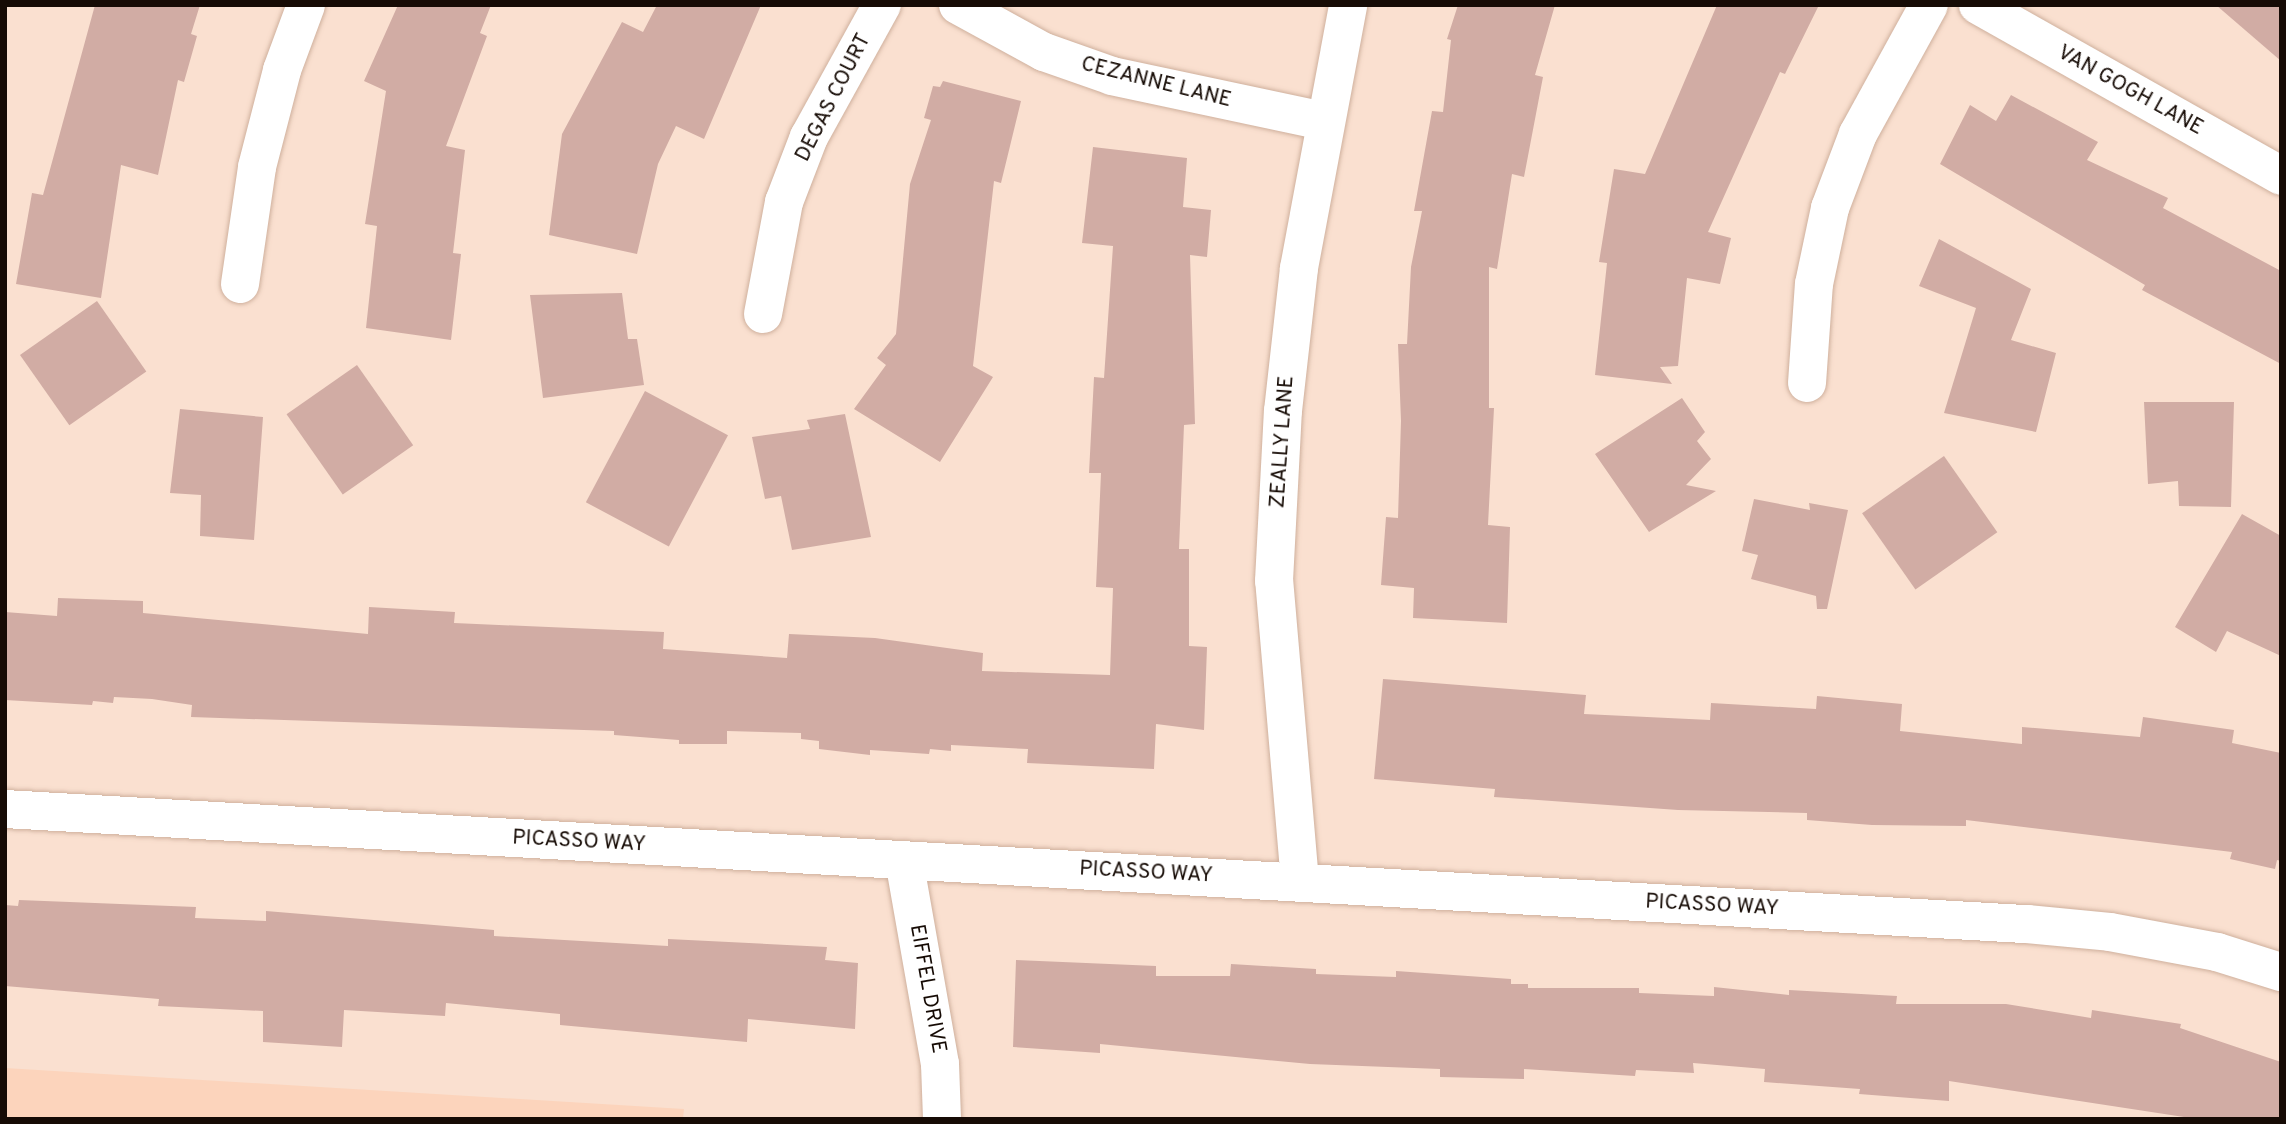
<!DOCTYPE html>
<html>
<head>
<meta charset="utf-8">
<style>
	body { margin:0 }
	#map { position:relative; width:2286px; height:1124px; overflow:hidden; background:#fae0d0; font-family:Overpass,sans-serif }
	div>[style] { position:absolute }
	.built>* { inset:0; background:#fcd4bc }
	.building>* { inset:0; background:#d1aca4; transform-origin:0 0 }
	.roads { filter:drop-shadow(0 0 2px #cfb09d) drop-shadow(0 0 2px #cfb09d) }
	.minor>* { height:38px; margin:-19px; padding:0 19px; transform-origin:19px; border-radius:19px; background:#fff }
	span { translate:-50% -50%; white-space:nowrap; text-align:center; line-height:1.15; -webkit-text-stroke:6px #fff; paint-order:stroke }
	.street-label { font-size:21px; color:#160b05 }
	.frame { position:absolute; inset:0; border:7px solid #160b05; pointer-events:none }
</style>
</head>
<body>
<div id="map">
	<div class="built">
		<i style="clip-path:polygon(5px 1068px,684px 1109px,683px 1119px,5px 1119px)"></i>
	</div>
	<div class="building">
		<i style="clip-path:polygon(95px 5px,200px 5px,191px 34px,197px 36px,184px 82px,178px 80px,158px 175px,121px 165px,101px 298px,16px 284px,32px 193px,43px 195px)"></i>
		<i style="clip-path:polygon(398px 5px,491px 5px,480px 33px,487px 36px,446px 146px,465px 150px,453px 253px,461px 254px,451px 340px,366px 328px,377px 226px,365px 224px,386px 91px,364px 81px)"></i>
		<i style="clip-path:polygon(657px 5px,761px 5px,704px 139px,676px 126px,658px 164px,637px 254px,549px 235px,562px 134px,622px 22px,643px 32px)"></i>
		<i style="clip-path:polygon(1458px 5px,1555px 5px,1535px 75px,1543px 77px,1524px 177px,1512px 174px,1497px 269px,1489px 267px,1489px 408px,1494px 408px,1488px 525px,1510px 527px,1507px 623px,1413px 618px,1414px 588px,1381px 585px,1386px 517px,1398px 518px,1401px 421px,1398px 344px,1407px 344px,1411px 267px,1422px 211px,1414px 211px,1432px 111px,1443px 112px,1451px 40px,1447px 39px)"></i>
		<i style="clip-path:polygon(1717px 5px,1819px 5px,1785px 74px,1780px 72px,1708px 232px,1731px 238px,1720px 284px,1687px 278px,1678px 366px,1660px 367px,1672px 384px,1595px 375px,1607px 263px,1599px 262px,1614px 169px,1645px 174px)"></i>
		<i style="clip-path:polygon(2216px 5px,2281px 5px,2281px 61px)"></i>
		<i style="clip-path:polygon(943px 81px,1021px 101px,1001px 183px,994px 181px,973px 366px,993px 377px,940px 462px,854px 409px,886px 365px,877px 358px,896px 334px,910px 184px,931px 120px,924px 118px,933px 86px,940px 87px)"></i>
		<i style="clip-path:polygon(2011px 95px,2098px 142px,2087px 160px,2168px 198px,2163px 208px,2281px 271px,2281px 364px,2142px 290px,2145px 285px,1940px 164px,1970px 105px,1996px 121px)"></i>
		<i style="clip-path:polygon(1093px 147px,1187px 158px,1183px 207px,1211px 210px,1207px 257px,1190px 255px,1195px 424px,1184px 425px,1179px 549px,1189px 549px,1189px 646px,1207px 647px,1204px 730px,1156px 724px,1154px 769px,1027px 763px,1028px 749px,951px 745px,951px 751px,930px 749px,929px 754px,870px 750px,870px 755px,819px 749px,819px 741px,801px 739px,801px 733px,727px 731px,727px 744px,679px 744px,679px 740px,614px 735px,614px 731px,191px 717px,192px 705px,152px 699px,114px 697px,113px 703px,93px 701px,92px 705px,5px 700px,5px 612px,57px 616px,58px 598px,143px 601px,143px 613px,368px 634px,369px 607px,455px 612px,454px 623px,664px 632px,663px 649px,787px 658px,789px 634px,875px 638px,983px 653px,982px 671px,1110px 675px,1113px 588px,1096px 587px,1101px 473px,1089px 473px,1094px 377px,1104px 378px,1113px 246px,1082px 243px)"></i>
		<i style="clip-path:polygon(1939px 239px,2031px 289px,2011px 340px,2056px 353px,2036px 432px,1944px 413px,1976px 308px,1919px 286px)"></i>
		<i style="clip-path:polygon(622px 293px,628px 339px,637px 339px,644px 385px,543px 398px,530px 295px)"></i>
		<i style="left:97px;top:301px;width:86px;height:94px;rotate:55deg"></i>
		<i style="left:357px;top:365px;width:98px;height:86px;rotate:55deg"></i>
		<i style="left:645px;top:391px;width:94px;height:126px;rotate:28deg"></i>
		<i style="clip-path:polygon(1682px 398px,1705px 432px,1697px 441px,1711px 459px,1686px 485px,1716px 491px,1649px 532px,1595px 454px)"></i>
		<i style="clip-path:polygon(2144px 402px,2234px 402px,2231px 507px,2179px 506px,2178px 481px,2148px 484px)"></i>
		<i style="clip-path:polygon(180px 409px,263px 417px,254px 540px,200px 536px,201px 495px,170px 493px)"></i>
		<i style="clip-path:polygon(845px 414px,871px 537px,792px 550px,781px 496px,765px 499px,752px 437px,810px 429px,807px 420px)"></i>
		<i style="left:1944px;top:456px;width:93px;height:100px;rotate:55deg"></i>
		<i style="clip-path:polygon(1754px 499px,1810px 510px,1809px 503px,1848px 510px,1827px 609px,1817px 609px,1816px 596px,1751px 579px,1758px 555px,1742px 551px)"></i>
		<i style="clip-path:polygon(2242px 514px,2281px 536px,2281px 656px,2227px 631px,2216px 652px,2175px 627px)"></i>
		<i style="clip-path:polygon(1383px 679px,1586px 695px,1584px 714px,1710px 720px,1711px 703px,1816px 709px,1817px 696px,1902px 704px,1900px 731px,2022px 744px,2022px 727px,2140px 737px,2143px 717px,2234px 730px,2232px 743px,2281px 753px,2281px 861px,2277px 860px,2275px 869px,2230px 859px,2232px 852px,1966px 820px,1966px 826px,1872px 825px,1807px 820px,1807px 813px,1678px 810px,1494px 797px,1495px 789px,1374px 779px)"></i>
		<i style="clip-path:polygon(19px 900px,196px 907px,195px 918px,266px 921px,266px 911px,494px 930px,494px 936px,668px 946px,668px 939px,827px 947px,825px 960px,858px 963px,855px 1029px,748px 1019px,747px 1042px,560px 1025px,560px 1014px,446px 1003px,445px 1016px,344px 1010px,342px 1047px,263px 1042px,263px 1011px,158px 1006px,159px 999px,5px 986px,5px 905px,18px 906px)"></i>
		<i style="clip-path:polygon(1016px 960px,1156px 966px,1156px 976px,1230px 976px,1231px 964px,1316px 969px,1316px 974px,1396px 977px,1396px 971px,1511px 979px,1511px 984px,1528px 984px,1528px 988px,1639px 988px,1639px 993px,1714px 996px,1714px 987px,1789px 995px,1789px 990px,1897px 996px,1896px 1004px,2006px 1004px,2091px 1018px,2092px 1010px,2181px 1024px,2180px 1028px,2281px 1062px,2281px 1119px,2197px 1119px,1949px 1081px,1949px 1101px,1859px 1094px,1860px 1089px,1764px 1082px,1765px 1069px,1693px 1063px,1694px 1073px,1636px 1070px,1635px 1076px,1524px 1069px,1524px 1079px,1440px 1077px,1440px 1069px,1310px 1064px,1100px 1044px,1100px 1053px,1013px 1047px)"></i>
	</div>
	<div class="roads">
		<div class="minor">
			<i style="left:958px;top:5px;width:98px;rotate:28.7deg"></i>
			<i style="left:1044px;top:52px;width:72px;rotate:19.4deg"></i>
			<i style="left:1112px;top:76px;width:217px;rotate:12deg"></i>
			<i style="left:1978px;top:5px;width:348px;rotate:29.4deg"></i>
			<i style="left:240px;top:284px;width:118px;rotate:-81.7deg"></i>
			<i style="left:257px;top:167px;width:100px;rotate:-75.5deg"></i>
			<i style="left:282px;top:70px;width:69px;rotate:-69.7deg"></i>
			<i style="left:763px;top:314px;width:114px;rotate:-79.4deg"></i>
			<i style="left:784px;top:202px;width:70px;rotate:-69deg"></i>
			<i style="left:809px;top:137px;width:151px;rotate:-61.1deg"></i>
			<i style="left:1807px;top:383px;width:99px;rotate:-86deg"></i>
			<i style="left:1814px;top:284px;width:78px;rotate:-78.1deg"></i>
			<i style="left:1830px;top:208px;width:79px;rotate:-69.3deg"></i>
			<i style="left:1858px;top:134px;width:147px;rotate:-61.2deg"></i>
			<i style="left:5px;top:809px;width:2025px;rotate:3.26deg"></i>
			<i style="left:2027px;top:924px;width:83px;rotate:5.5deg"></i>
			<i style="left:2110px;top:932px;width:109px;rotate:10.6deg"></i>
			<i style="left:2217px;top:952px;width:67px;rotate:17.4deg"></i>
			<i style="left:904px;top:860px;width:207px;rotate:80deg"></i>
			<i style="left:940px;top:1064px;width:55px;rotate:87.9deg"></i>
			<i style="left:1300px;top:882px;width:302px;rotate:-94.9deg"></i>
			<i style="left:1274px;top:581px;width:170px;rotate:-87deg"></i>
			<i style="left:1283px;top:411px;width:144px;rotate:-83.6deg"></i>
			<i style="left:1299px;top:268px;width:268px;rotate:-79.4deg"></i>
		</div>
	</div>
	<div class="street-label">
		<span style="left:1156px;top:83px;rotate:14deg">CEZANNE LANE</span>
		<span style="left:2130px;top:91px;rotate:29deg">VAN GOGH LANE</span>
		<span style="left:834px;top:98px;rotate:-63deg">DEGAS COURT</span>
		<span style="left:1283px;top:442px;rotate:-86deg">ZEALLY LANE</span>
		<span style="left:579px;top:842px;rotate:3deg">PICASSO WAY</span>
		<span style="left:1146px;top:873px;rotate:3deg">PICASSO WAY</span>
		<span style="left:1712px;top:906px;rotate:3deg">PICASSO WAY</span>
		<span style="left:927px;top:989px;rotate:80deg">EIFFEL DRIVE</span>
	</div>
	<div class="frame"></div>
</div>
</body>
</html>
